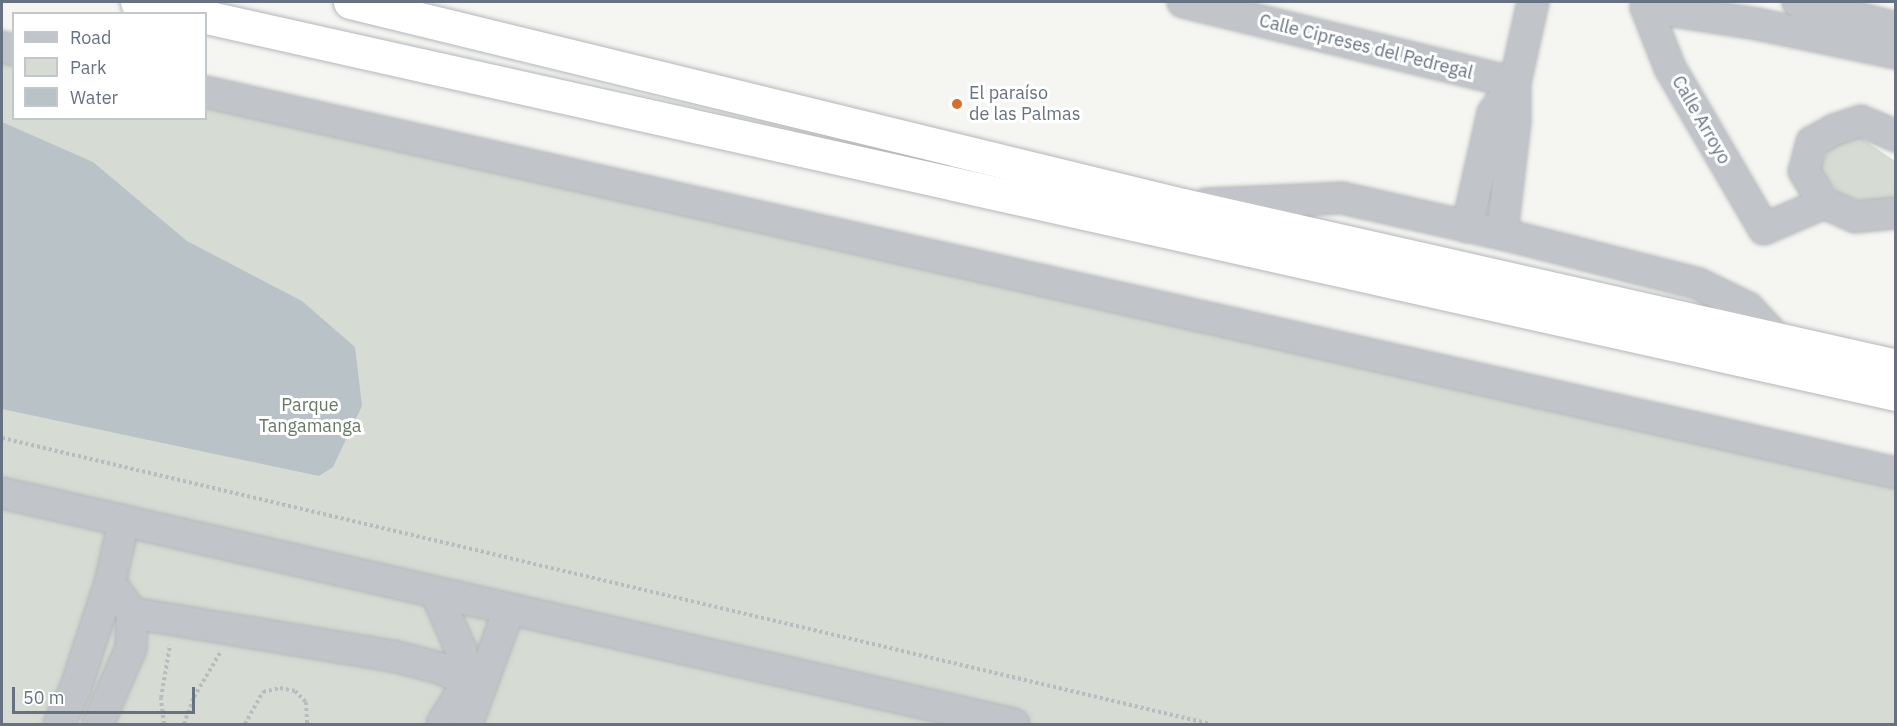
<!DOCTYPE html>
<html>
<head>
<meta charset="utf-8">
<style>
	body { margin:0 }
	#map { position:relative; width:1897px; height:726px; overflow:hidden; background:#f5f6f2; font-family:"IBM Plex Sans",sans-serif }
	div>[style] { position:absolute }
	.green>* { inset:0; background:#d6dcd4 }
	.water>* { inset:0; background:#b9c2c7 }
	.path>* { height:4px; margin-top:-2px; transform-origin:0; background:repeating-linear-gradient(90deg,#b9bbbe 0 3px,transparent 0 6px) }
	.roads { filter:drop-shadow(0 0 2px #b4b7ba) drop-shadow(0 0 2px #b4b7ba) }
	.minor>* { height:30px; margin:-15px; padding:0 15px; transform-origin:15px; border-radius:15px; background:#c1c4c8 }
	.highway>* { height:33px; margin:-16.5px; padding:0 16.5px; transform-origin:16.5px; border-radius:16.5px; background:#fff }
	.dots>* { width:16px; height:16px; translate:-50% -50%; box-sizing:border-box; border:3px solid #fff; border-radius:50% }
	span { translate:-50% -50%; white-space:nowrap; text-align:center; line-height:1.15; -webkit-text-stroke:6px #fff; paint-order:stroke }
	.street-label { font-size:18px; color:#667282 }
	.poi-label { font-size:18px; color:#667282 }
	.left { translate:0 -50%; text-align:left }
	.park-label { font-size:18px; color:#667965 }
	.frame { position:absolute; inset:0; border:3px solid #667282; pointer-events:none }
	.legend { position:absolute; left:12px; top:12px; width:195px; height:108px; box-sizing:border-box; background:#fff; border:2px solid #c2c7cd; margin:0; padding:8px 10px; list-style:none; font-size:18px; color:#667282 }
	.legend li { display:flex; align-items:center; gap:12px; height:30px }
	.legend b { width:30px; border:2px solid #c2c7cd }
	.scale { position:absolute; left:12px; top:687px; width:183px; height:27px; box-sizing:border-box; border:3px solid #667282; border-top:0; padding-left:8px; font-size:18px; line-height:21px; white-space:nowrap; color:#667282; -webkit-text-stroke:4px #fff; paint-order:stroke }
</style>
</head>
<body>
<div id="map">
	<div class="green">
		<i style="clip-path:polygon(2px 31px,13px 34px,14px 118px,206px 118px,206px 78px,1895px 462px,1895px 724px,2px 724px)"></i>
		<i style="clip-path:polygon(1858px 136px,1895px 161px,1895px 199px,1859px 201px,1838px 193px,1819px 169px,1829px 148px)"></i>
	</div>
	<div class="water">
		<i style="clip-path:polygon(2px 122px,93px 162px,187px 241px,302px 301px,355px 347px,362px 406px,333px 467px,319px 476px,2px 409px)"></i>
	</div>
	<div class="path">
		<i style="left:2px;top:438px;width:1242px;rotate:13.31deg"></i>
		<i style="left:164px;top:724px;width:26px;rotate:-97deg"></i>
		<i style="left:161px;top:698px;width:54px;rotate:-80.4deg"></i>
		<i style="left:184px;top:724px;width:29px;rotate:-70deg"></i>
		<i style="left:194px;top:697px;width:51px;rotate:-59.4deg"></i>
		<i style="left:245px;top:724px;width:37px;rotate:-61deg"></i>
		<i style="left:263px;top:692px;width:17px;rotate:-13deg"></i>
		<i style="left:280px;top:688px;width:15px;rotate:11deg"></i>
		<i style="left:295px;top:691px;width:16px;rotate:45deg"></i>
		<i style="left:306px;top:702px;width:22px;rotate:87deg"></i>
	</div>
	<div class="roads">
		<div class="minor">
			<i style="left:1183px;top:2px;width:342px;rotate:13.7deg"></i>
			<i style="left:1798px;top:2px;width:101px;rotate:14.9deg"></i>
			<i style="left:1646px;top:7px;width:66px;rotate:68.5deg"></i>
			<i style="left:1670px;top:68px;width:186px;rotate:59.7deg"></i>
			<i style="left:1764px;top:229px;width:65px;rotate:-23.4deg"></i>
			<i style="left:1646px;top:7px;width:112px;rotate:8.7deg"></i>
			<i style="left:1757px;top:24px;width:142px;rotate:11.8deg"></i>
			<i style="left:2px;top:47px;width:12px;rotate:14deg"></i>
			<i style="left:206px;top:92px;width:1732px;rotate:12.7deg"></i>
			<i style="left:1896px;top:136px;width:38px;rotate:-157deg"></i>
			<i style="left:1861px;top:121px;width:28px;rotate:162deg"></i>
			<i style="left:1834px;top:130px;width:25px;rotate:151deg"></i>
			<i style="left:1812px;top:142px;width:30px;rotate:105deg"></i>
			<i style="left:1804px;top:171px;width:38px;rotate:58deg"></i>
			<i style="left:1824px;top:203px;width:34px;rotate:24deg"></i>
			<i style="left:1855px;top:217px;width:41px;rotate:-5.6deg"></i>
			<i style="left:1206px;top:204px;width:136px;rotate:-2.5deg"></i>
			<i style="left:1342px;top:198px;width:164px;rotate:12.7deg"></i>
			<i style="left:1502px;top:234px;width:203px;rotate:14.2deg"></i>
			<i style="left:1699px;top:284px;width:55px;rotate:26.1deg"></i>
			<i style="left:1748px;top:308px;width:45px;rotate:46.8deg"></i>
			<i style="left:1467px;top:227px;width:117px;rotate:-77.2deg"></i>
			<i style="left:1493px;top:113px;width:37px;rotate:-54deg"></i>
			<i style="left:1502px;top:234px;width:114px;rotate:-83.4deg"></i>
			<i style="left:1515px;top:121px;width:38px;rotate:-90deg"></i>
			<i style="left:1515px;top:83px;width:83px;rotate:-77.5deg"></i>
			<i style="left:2px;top:493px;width:1038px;rotate:12.86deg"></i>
			<i style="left:436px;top:593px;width:62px;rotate:66.3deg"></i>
			<i style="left:461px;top:650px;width:14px;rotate:78deg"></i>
			<i style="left:464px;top:664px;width:14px;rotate:107deg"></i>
			<i style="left:132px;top:613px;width:265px;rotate:9.4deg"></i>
			<i style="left:393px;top:656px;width:48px;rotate:14.6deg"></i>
			<i style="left:439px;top:668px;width:46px;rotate:23.2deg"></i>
			<i style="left:59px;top:724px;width:41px;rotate:-65.3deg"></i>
			<i style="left:76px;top:687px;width:109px;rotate:-71.9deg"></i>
			<i style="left:98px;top:724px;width:83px;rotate:-66.5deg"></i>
			<i style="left:131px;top:648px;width:35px;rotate:-88deg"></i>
			<i style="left:132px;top:613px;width:37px;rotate:-126deg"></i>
			<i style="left:110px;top:583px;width:64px;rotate:-77.3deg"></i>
			<i style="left:442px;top:724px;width:53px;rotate:-58.1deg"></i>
			<i style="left:467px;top:724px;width:121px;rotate:-69.8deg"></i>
		</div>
		<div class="highway">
			<i style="left:137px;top:2px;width:55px;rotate:12.5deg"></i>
			<i style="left:350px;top:2px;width:857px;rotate:13.7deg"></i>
			<i style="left:1183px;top:205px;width:731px;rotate:12.72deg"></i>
			<i style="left:206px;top:17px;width:1732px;rotate:12.58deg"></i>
		</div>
	</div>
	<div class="dots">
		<i style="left:957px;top:104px;background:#d86d30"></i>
	</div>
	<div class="street-label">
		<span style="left:1366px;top:47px;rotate:14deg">Calle Cipreses del Pedregal</span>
		<span style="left:1701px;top:120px;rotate:60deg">Calle Arroyo</span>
	</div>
	<div class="poi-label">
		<span class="left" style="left:969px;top:104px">El paraíso<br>de las Palmas</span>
	</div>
	<div class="park-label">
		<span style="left:310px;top:416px">Parque<br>Tangamanga</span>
	</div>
	<div class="frame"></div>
	<ul class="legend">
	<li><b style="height:8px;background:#c1c4c8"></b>Road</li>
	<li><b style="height:16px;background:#d6dcd4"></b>Park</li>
	<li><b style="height:16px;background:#b9c2c7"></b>Water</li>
	</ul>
	<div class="scale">50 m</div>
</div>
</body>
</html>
